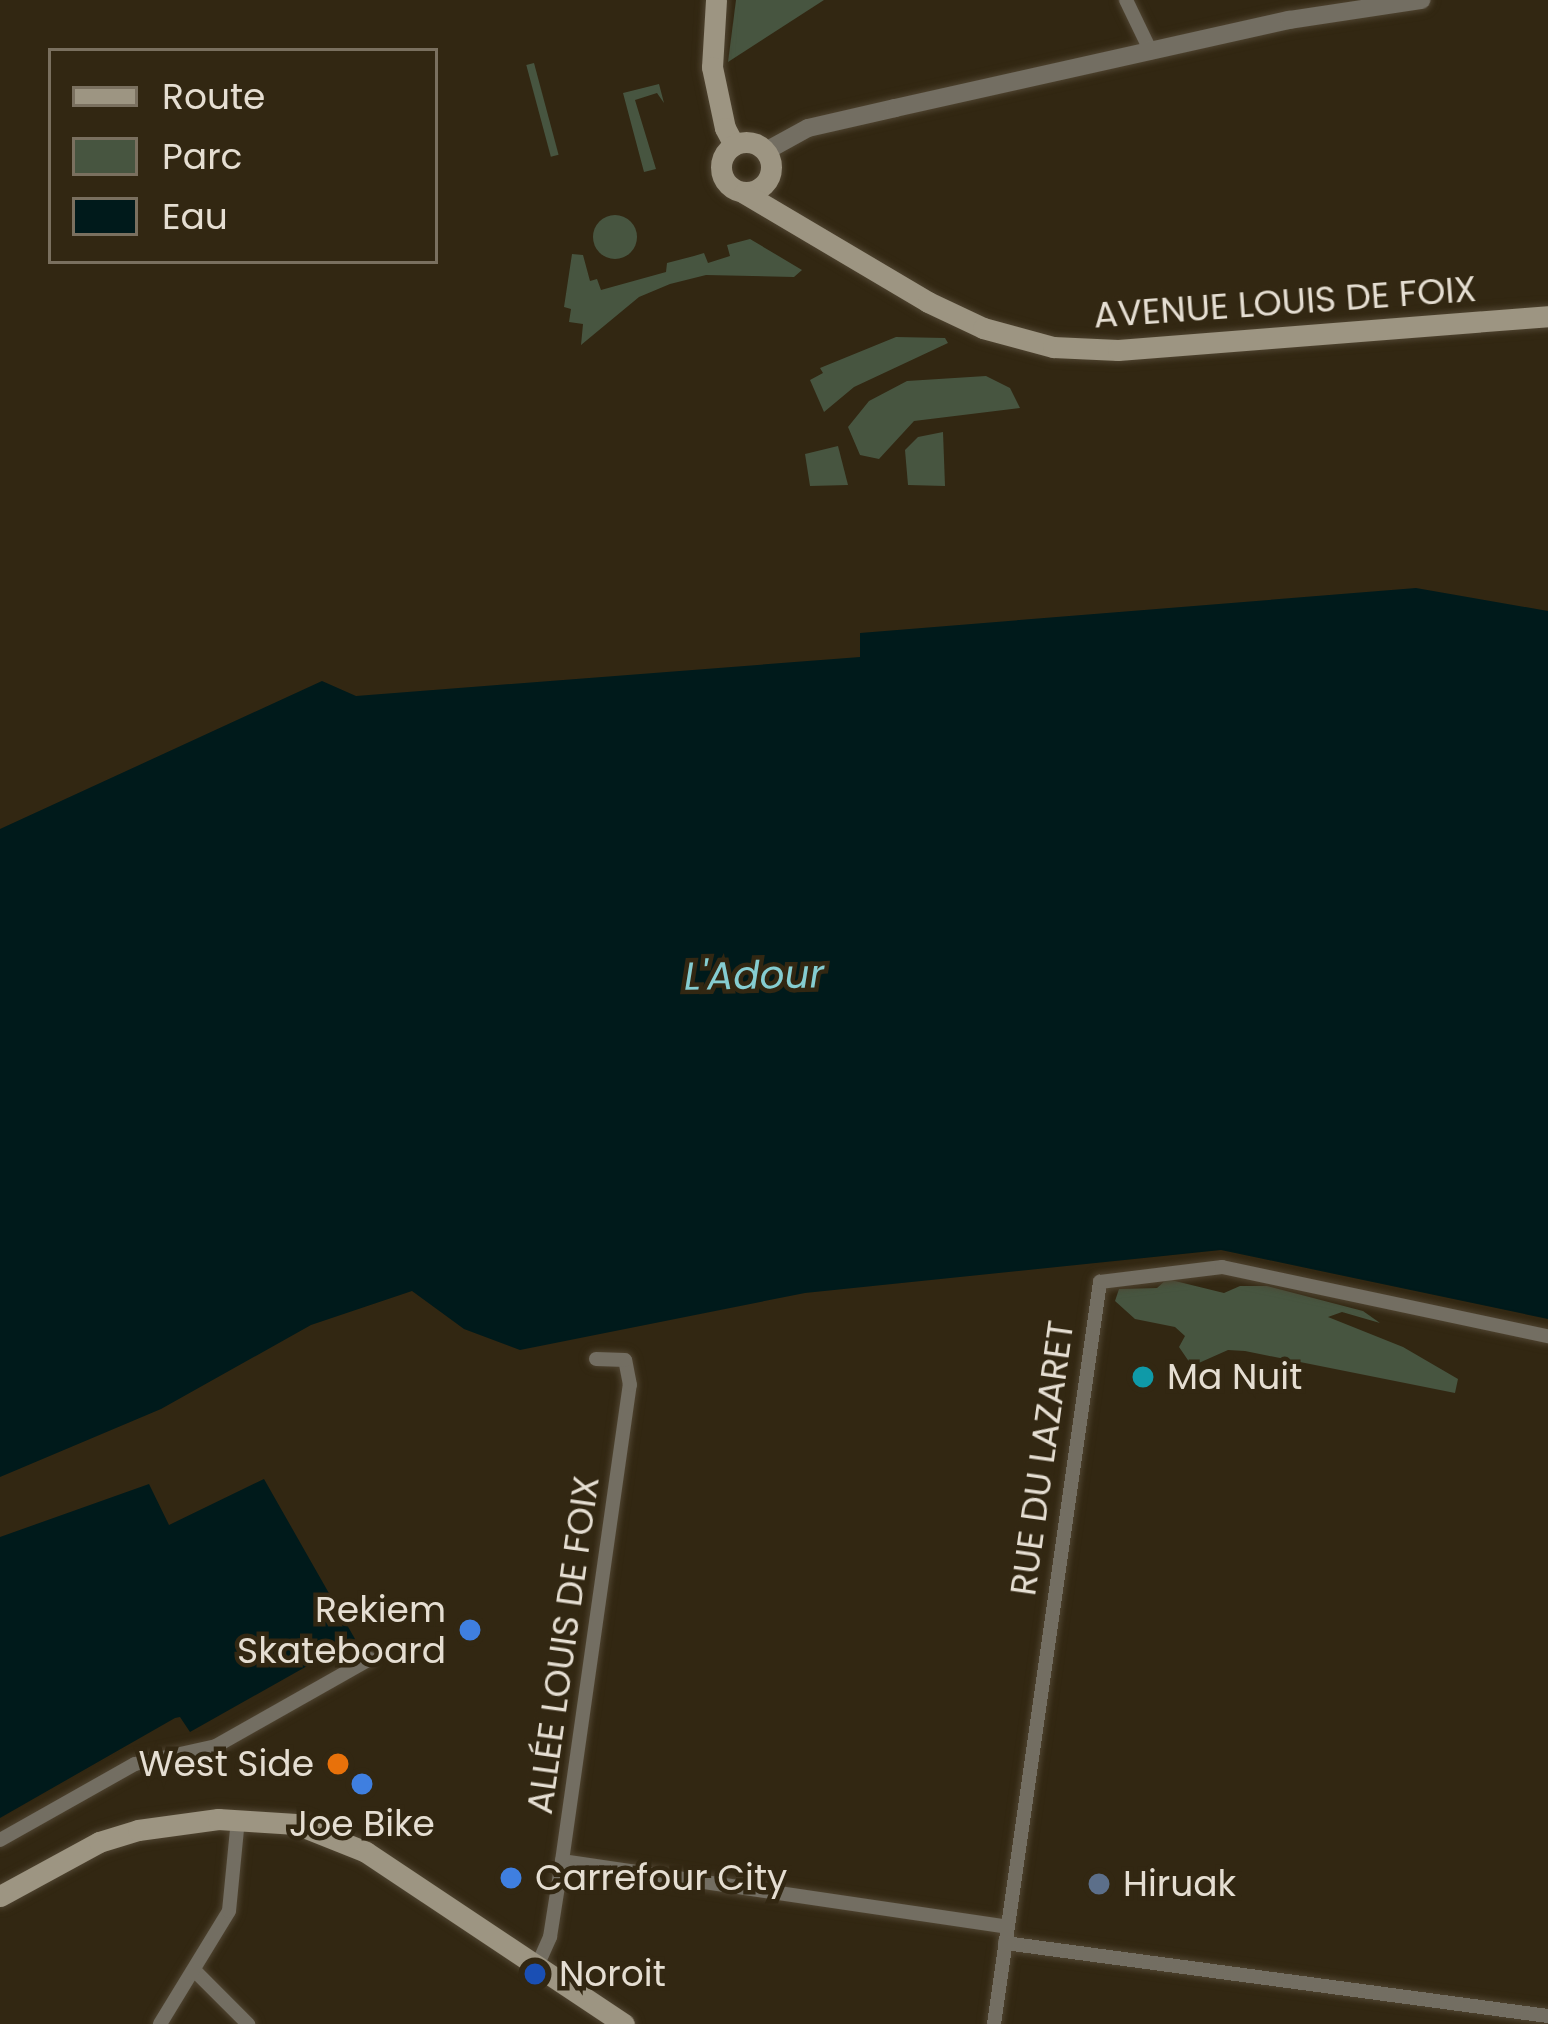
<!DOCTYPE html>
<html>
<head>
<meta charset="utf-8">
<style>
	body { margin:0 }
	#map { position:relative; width:1548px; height:2024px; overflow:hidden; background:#322712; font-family:Poppins,sans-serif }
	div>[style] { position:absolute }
	.green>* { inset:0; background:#475540; transform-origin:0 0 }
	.round { border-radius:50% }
	.water>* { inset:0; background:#001a1b }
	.roads { filter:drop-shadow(0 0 3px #4f4431) drop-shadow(0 0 3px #4f4431) }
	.minor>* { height:14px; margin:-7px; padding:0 7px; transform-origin:7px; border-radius:7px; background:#736e62 }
	.tertiary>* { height:18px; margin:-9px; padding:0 9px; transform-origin:9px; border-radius:9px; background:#736e62 }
	.secondary>* { height:21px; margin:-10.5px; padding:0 10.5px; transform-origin:10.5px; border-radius:10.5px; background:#9d9582 }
	.secondary>.ring { margin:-10.5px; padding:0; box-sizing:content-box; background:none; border:21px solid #9d9582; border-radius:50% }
	.dots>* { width:33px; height:33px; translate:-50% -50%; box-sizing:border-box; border:6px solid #322712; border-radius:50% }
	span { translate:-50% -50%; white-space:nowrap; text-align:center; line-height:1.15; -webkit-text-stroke:9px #322712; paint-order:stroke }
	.street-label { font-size:36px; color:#e5ded2 }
	.poi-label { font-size:36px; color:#e5ded2 }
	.left { translate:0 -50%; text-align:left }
	.right { translate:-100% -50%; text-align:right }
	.water-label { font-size:39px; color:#85cdd1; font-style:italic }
	.legend { position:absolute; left:48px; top:48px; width:390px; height:216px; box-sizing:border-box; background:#322712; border:3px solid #7a705f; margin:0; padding:15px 21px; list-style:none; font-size:36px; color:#e5ded2 }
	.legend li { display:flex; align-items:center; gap:24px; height:60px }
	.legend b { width:60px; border:3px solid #7a705f }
</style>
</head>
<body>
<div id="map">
	<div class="green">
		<i style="clip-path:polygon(736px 0,824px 0,728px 62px)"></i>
		<i style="left:534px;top:63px;width:95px;height:8px;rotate:75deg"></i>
		<i style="clip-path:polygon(659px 84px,664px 103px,657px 93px,635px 100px,656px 169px,644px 172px,623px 93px)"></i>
		<i class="round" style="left:593px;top:215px;width:44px;height:44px"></i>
		<i style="clip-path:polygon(750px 239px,802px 270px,794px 277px,706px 275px,670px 284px,639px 297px,581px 345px,583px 324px,569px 322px,571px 309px,564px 307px,572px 254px,583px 255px,590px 281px,597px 279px,601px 290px,666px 272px,667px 263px,694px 256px,704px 253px,708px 263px,730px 256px,727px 245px)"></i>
		<i style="clip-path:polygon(896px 337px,945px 338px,948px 343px,854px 387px,824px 412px,810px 380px,823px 373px,820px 368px)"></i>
		<i style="clip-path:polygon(986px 376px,1010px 388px,1020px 408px,914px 421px,879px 459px,860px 455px,848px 427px,869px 401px,907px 381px)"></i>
		<i style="clip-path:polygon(943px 432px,945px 486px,908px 485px,905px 450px,918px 437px)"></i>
		<i style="clip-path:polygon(838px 446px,848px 485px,810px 486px,805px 454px)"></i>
		<i style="clip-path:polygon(1167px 1279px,1224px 1293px,1240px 1286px,1267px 1286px,1363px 1311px,1380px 1323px,1342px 1312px,1328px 1317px,1403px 1347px,1458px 1379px,1455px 1393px,1245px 1351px,1228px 1350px,1192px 1366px,1179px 1347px,1185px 1336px,1175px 1327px,1135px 1319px,1115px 1301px,1119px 1289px,1157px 1288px)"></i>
	</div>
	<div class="water">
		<i style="clip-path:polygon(1416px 588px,1548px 611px,1548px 1319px,1221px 1250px,805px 1293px,520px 1350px,464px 1329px,412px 1291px,311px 1325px,161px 1409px,0 1477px,0 829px,322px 681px,356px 696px,860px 657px,860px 633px)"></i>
		<i style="clip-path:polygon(264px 1479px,355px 1639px,190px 1732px,180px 1717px,175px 1718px,0 1818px,0 1537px,149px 1484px,169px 1525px)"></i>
	</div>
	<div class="roads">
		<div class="minor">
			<i style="left:1126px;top:0;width:58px;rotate:64.3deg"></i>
			<i style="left:0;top:1840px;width:155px;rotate:-29.4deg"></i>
			<i style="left:135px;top:1764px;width:83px;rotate:-12.5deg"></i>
			<i style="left:216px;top:1746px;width:177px;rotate:-29.5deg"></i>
			<i style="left:562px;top:1861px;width:450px;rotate:8.4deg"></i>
			<i style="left:1005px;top:1943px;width:548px;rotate:7.66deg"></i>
			<i style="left:538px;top:1964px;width:30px;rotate:-66deg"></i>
			<i style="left:550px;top:1937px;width:77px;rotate:-81deg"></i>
			<i style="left:562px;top:1861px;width:481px;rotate:-81.9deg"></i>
			<i style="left:630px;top:1385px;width:25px;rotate:-101deg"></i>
			<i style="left:625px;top:1360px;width:29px;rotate:-178deg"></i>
			<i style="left:196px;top:1972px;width:74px;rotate:45deg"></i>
			<i style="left:160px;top:2024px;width:132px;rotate:-58.6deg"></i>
			<i style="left:229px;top:1911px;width:92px;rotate:-84.4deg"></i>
			<i style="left:994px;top:2024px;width:750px;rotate:-81.87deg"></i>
			<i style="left:1100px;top:1282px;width:123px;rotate:-7deg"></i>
			<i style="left:1222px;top:1267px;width:333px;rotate:12deg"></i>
		</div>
		<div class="tertiary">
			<i style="left:766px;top:151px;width:48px;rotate:-28.7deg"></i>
			<i style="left:808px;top:128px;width:89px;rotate:-12.9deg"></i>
			<i style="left:895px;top:108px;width:404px;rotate:-12.6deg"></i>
			<i style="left:1289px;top:20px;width:134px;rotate:-8.6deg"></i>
		</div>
		<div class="secondary">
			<i style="left:716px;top:0;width:67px;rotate:93.4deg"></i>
			<i style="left:712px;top:67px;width:62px;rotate:78deg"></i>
			<i style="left:725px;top:128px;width:19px;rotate:62deg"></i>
			<i class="ring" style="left:721px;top:142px;width:29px;height:29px"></i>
			<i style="left:744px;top:193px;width:214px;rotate:30.6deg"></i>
			<i style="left:928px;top:302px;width:61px;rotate:25.3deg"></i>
			<i style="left:983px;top:328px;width:73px;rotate:15.2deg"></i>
			<i style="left:1053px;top:347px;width:65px;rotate:2.6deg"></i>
			<i style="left:1118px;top:350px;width:431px;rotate:-4.5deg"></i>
			<i style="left:0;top:1896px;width:113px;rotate:-28.6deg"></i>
			<i style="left:99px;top:1842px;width:41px;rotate:-17.1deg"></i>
			<i style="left:138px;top:1830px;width:81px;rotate:-7.8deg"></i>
			<i style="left:218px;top:1819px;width:78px;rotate:3.7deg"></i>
			<i style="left:296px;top:1824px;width:75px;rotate:21.8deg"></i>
			<i style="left:366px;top:1852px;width:310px;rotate:33.7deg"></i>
		</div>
	</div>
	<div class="dots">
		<i style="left:1143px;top:1377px;background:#0f9aa8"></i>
		<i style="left:470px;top:1630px;background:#3f7fe0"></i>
		<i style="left:338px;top:1764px;background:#e8710a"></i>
		<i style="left:362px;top:1784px;background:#3f7fe0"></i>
		<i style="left:511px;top:1878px;background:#3f7fe0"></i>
		<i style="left:1099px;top:1884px;background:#5c6f8a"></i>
		<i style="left:535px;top:1974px;background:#1a4fb4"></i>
	</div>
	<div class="street-label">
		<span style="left:1285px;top:302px;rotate:-4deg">AVENUE LOUIS DE FOIX</span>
		<span style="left:1042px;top:1458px;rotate:-82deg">RUE DU LAZARET</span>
		<span style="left:563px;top:1645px;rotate:-82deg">ALLÉE LOUIS DE FOIX</span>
	</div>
	<div class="poi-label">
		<span class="left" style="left:1167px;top:1377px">Ma Nuit</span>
		<span class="right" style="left:446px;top:1630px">Rekiem<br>Skateboard</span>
		<span class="right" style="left:314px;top:1764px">West Side</span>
		<span style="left:362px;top:1824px">Joe Bike</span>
		<span class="left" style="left:535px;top:1878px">Carrefour City</span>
		<span class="left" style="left:1123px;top:1884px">Hiruak</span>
		<span class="left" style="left:559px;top:1974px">Noroit</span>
	</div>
	<div class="water-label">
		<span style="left:754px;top:976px;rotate:-1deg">L'Adour</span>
	</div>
	<ul class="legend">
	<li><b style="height:15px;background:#9d9582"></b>Route</li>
	<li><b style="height:33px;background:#475540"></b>Parc</li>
	<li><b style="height:33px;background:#001a1b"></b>Eau</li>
	</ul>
</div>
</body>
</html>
